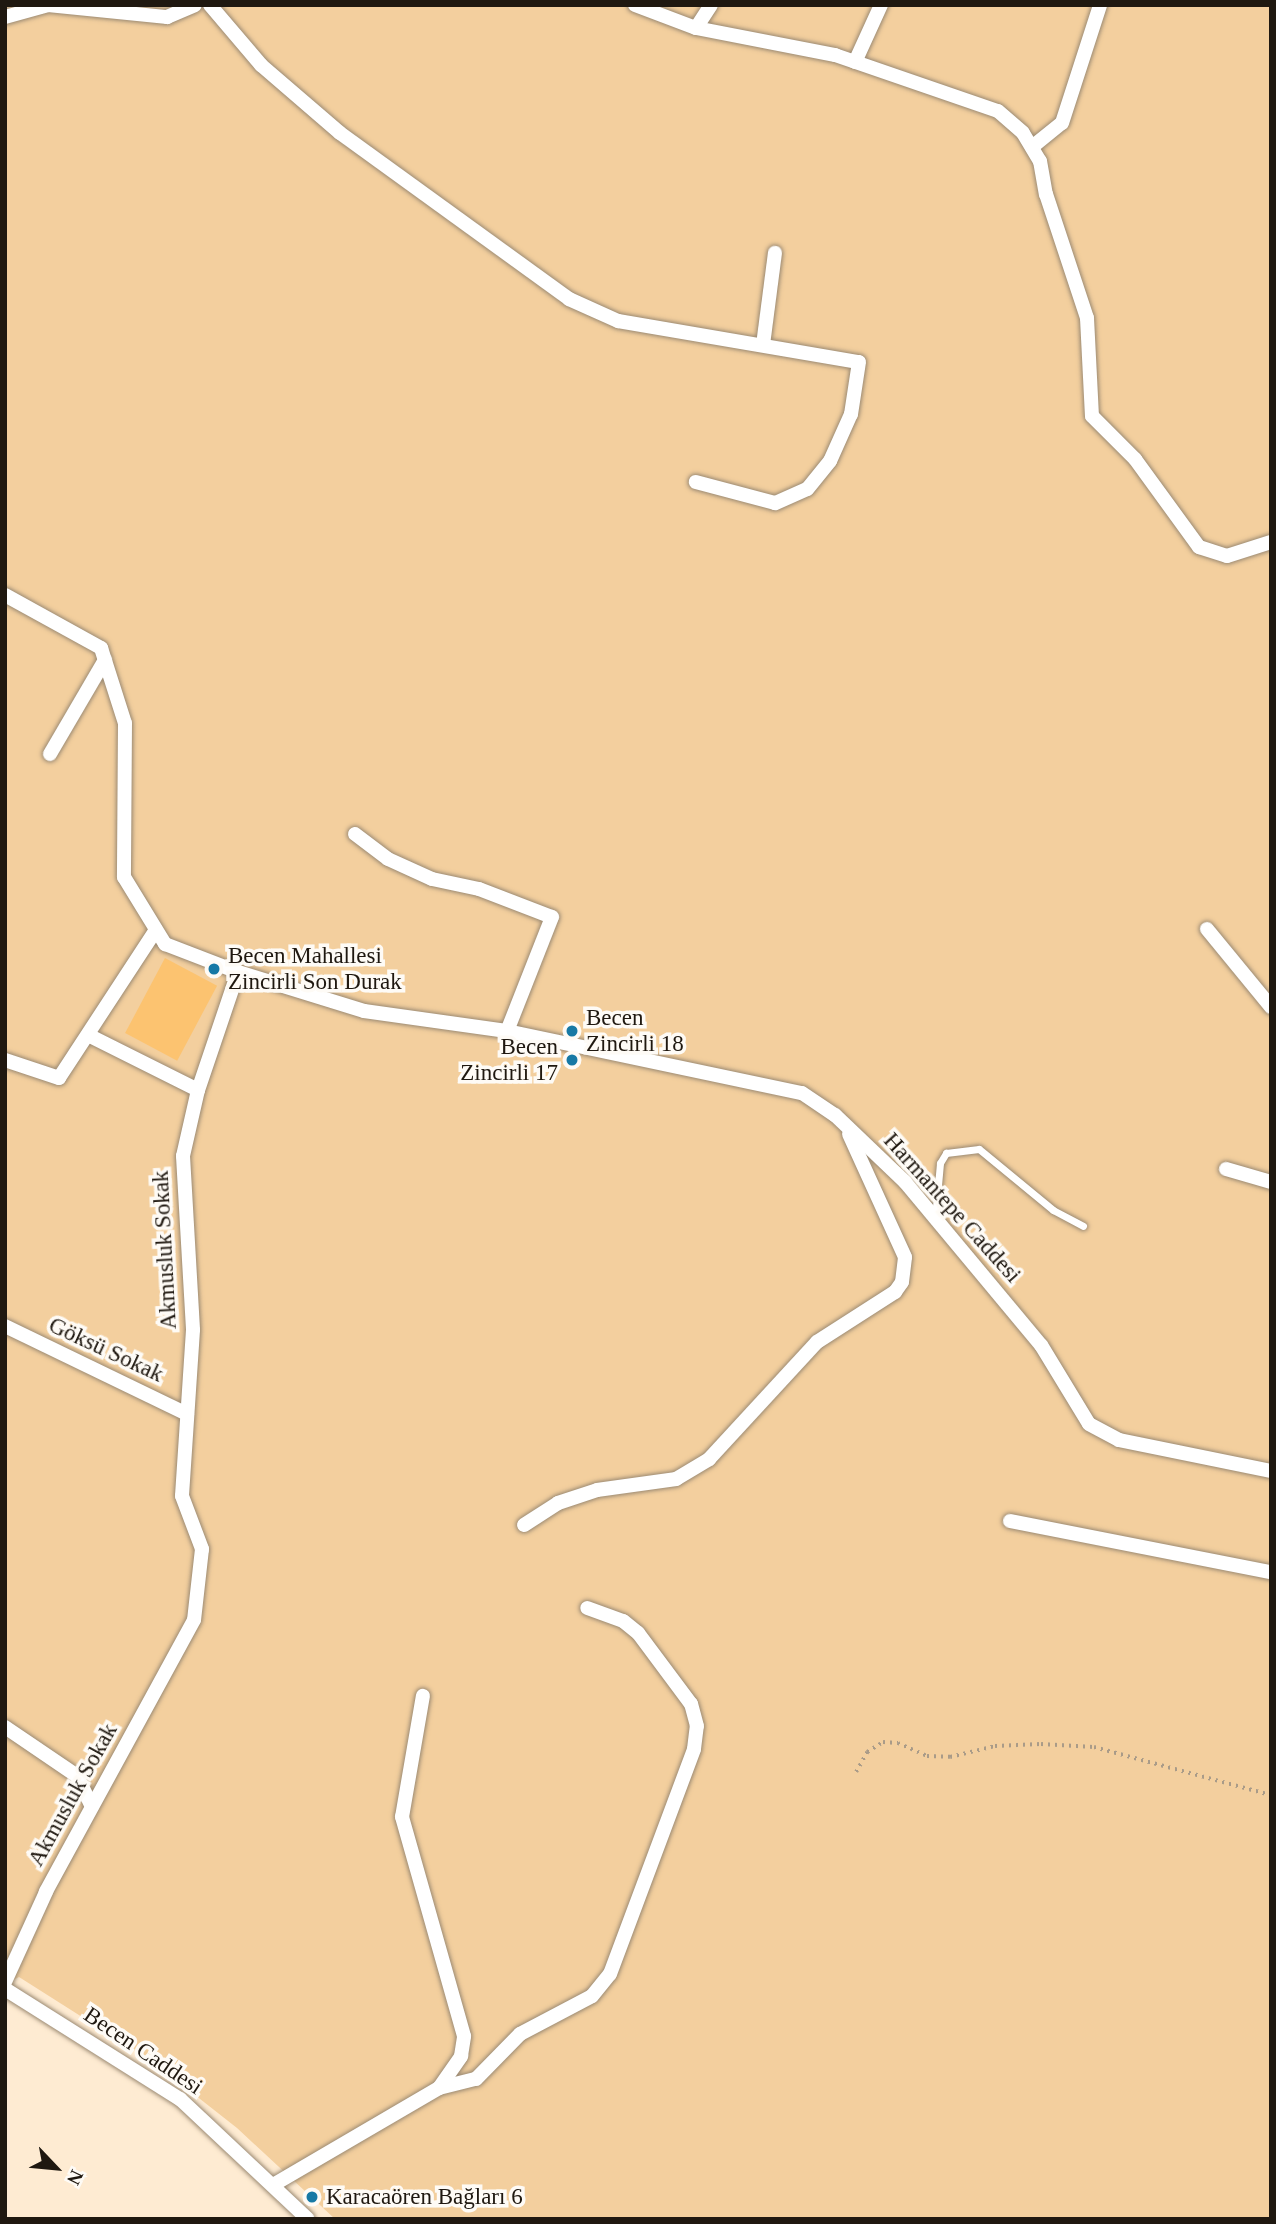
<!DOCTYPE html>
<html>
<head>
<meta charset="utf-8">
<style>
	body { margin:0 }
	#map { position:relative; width:1276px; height:2224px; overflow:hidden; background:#feebd2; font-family:"Times New Roman",serif }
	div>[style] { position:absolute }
	.green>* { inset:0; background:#f3cf9e }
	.building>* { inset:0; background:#fcc370; transform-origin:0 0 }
	.path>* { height:3.5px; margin-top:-1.75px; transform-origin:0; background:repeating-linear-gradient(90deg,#a99b88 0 2px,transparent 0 7px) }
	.roads { filter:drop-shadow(0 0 2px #9b8a73) drop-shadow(0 0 2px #9b8a73) }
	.service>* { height:7px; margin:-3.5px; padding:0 3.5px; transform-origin:3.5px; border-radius:3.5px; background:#fff }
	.minor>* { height:14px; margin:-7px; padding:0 7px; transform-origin:7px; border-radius:7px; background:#fff }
	.dots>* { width:19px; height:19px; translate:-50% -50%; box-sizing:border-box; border:4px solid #fefbf6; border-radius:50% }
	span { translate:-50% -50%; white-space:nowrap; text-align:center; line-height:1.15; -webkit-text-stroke:7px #fefbf6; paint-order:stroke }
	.poi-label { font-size:23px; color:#1f1810 }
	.left { translate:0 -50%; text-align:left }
	.right { translate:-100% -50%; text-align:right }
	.street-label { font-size:23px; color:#1f1810 }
	.frame { position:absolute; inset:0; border:7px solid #1f1810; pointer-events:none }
	.north { position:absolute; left:21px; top:2133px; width:70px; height:70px; -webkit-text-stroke:5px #fefbf6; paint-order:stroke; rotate:116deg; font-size:19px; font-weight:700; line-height:28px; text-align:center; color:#1f1810 }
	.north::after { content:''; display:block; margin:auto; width:24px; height:32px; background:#1f1810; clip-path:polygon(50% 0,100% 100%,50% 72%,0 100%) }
</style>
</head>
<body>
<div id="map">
	<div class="green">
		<i style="clip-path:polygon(5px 5px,1271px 5px,1271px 2219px,335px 2219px,237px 2128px,153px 2062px,19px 1977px,5px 1984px)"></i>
	</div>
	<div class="building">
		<i style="left:165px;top:958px;width:59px;height:85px;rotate:28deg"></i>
	</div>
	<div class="path">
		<i style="left:856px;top:1772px;width:23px;rotate:-61deg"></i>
		<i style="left:867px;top:1752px;width:19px;rotate:-32deg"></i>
		<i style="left:883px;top:1742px;width:15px;rotate:4deg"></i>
		<i style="left:898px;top:1743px;width:32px;rotate:24deg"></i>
		<i style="left:927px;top:1756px;width:23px;rotate:2deg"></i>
		<i style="left:950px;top:1757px;width:46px;rotate:-13.7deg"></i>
		<i style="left:995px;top:1746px;width:46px;rotate:-2.5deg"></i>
		<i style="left:1041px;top:1744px;width:53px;rotate:3.2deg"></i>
		<i style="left:1094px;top:1747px;width:183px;rotate:15.2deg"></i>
	</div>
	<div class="roads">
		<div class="service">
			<i style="left:935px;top:1218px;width:55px;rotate:-84.8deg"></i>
			<i style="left:940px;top:1163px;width:12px;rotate:-59deg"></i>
			<i style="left:946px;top:1153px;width:33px;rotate:-7deg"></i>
			<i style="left:979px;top:1149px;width:96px;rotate:39.5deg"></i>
			<i style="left:1053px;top:1210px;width:34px;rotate:28deg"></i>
		</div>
		<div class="minor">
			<i style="left:210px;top:5px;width:79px;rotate:49.6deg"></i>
			<i style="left:261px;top:65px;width:104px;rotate:40.7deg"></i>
			<i style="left:340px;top:133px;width:283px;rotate:35.9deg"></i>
			<i style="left:569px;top:299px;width:54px;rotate:24.2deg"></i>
			<i style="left:618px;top:321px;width:244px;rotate:9.7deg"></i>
			<i style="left:859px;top:362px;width:53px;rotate:98.7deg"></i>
			<i style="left:851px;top:414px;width:51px;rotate:114.1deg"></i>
			<i style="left:830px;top:461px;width:36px;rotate:129deg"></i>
			<i style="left:807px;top:489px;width:35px;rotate:156deg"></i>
			<i style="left:775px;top:503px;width:82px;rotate:-165.1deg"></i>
			<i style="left:635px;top:5px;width:65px;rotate:20.7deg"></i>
			<i style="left:696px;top:28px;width:142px;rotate:11deg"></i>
			<i style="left:835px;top:55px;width:172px;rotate:19deg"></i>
			<i style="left:998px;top:111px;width:33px;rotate:41deg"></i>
			<i style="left:1023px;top:133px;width:33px;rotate:59deg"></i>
			<i style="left:1040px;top:161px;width:34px;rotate:80deg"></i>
			<i style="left:1046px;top:194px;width:131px;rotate:71.7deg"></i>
			<i style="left:1087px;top:318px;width:98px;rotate:87.1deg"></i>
			<i style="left:1092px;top:416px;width:61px;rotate:45deg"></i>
			<i style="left:1135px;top:459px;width:109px;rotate:54deg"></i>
			<i style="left:1199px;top:547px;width:29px;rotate:18deg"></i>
			<i style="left:1227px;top:556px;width:46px;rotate:-17.7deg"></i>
			<i style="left:5px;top:17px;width:45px;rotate:-15.6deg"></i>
			<i style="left:48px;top:5px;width:120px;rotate:5.8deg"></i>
			<i style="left:167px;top:17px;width:30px;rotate:-23deg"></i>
			<i style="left:696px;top:28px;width:27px;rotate:-57deg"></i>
			<i style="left:855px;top:62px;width:63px;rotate:-65.5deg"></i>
			<i style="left:1032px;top:147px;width:38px;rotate:-39deg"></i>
			<i style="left:1062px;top:123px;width:124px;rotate:-72.1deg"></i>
			<i style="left:763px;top:345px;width:93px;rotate:-82.6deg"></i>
			<i style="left:5px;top:595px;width:110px;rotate:28.9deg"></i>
			<i style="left:101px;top:648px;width:79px;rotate:72.3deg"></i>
			<i style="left:125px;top:723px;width:154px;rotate:90.4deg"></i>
			<i style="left:124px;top:877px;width:79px;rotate:58.5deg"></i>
			<i style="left:165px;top:944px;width:78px;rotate:21deg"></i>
			<i style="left:238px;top:972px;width:125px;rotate:108.7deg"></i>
			<i style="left:198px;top:1090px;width:68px;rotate:102.8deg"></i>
			<i style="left:183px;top:1156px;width:174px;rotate:86.7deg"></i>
			<i style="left:193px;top:1330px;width:166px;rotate:93.8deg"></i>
			<i style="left:182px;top:1496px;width:57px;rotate:69.3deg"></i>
			<i style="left:202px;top:1549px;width:71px;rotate:96.4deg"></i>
			<i style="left:194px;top:1620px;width:310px;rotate:118.6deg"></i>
			<i style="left:46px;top:1892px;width:99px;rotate:114.5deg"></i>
			<i style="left:50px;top:754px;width:109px;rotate:-59.7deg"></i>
			<i style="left:355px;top:834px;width:41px;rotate:37.1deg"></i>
			<i style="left:388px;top:859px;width:48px;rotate:24.4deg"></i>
			<i style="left:432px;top:879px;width:48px;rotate:12deg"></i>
			<i style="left:479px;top:889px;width:78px;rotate:21deg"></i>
			<i style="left:552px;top:917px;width:123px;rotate:111.5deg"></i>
			<i style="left:1207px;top:929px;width:101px;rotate:50.6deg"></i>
			<i style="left:238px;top:972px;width:132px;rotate:17.2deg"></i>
			<i style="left:364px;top:1011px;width:144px;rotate:8deg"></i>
			<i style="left:507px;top:1031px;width:301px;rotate:11.9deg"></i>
			<i style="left:802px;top:1093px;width:40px;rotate:34deg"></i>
			<i style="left:835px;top:1115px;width:97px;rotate:43.7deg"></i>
			<i style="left:905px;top:1182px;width:212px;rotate:50.2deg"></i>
			<i style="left:1041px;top:1345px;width:92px;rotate:58.7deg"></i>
			<i style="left:1089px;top:1424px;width:34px;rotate:28deg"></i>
			<i style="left:1119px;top:1440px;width:155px;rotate:11.5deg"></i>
			<i style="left:88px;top:1035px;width:123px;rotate:26.6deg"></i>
			<i style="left:5px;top:1060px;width:57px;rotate:18.4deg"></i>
			<i style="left:59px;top:1078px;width:177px;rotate:-56.8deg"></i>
			<i style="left:1226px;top:1169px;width:47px;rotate:16.1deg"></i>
			<i style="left:5px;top:1326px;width:202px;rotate:25.8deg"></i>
			<i style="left:1010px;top:1521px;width:266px;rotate:11.1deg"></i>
			<i style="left:524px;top:1525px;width:40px;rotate:-32.9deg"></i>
			<i style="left:558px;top:1503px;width:41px;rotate:-18.4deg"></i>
			<i style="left:597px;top:1490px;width:80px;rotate:-7.9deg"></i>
			<i style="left:676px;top:1479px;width:39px;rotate:-31deg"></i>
			<i style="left:709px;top:1459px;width:159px;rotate:-47.3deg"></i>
			<i style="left:817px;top:1342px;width:93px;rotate:-32.7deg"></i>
			<i style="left:895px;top:1292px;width:12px;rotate:-55deg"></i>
			<i style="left:902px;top:1282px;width:25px;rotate:-83deg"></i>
			<i style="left:905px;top:1257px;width:135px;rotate:-114.5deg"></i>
			<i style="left:5px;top:1727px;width:87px;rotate:34.2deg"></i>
			<i style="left:77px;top:1776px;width:34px;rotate:64deg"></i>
			<i style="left:5px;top:1989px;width:207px;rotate:32.2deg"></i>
			<i style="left:180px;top:2099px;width:175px;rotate:43.2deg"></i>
			<i style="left:439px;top:2088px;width:38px;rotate:-14deg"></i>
			<i style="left:476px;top:2079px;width:63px;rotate:-45.6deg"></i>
			<i style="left:520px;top:2034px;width:81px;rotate:-27.8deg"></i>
			<i style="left:592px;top:1996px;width:28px;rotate:-51deg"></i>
			<i style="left:610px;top:1974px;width:240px;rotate:-69.5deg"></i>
			<i style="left:694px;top:1749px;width:23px;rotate:-83deg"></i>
			<i style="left:697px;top:1726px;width:23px;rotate:-105deg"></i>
			<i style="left:691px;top:1704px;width:89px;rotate:-126.7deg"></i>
			<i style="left:638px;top:1633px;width:19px;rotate:-141deg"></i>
			<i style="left:623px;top:1621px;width:38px;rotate:-160deg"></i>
			<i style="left:273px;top:2185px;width:192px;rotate:-30.3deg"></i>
			<i style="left:439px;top:2088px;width:39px;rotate:-55deg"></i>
			<i style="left:461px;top:2056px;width:20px;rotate:-81deg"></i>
			<i style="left:464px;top:2036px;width:228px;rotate:-105.8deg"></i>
			<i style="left:402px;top:1817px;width:123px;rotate:-80.2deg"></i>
		</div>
	</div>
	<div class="dots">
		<i style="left:214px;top:969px;background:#1779a5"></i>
		<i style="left:572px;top:1031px;background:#1779a5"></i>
		<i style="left:572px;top:1060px;background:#1779a5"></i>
		<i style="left:312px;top:2197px;background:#1779a5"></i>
	</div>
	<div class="poi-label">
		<span class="left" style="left:228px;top:969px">Becen Mahallesi<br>Zincirli Son Durak</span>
		<span class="left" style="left:586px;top:1031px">Becen<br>Zincirli 18</span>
		<span class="right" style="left:558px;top:1060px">Becen<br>Zincirli 17</span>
		<span class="left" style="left:326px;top:2197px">Karacaören Bağları 6</span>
	</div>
	<div class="street-label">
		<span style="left:952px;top:1208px;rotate:48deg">Harmantepe Caddesi</span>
		<span style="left:165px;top:1250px;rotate:-93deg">Akmusluk Sokak</span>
		<span style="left:106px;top:1350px;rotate:25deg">Göksü Sokak</span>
		<span style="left:73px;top:1795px;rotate:-61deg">Akmusluk Sokak</span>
		<span style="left:143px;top:2051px;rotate:34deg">Becen Caddesi</span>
	</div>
	<div class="frame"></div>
	<div class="north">N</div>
</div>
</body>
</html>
